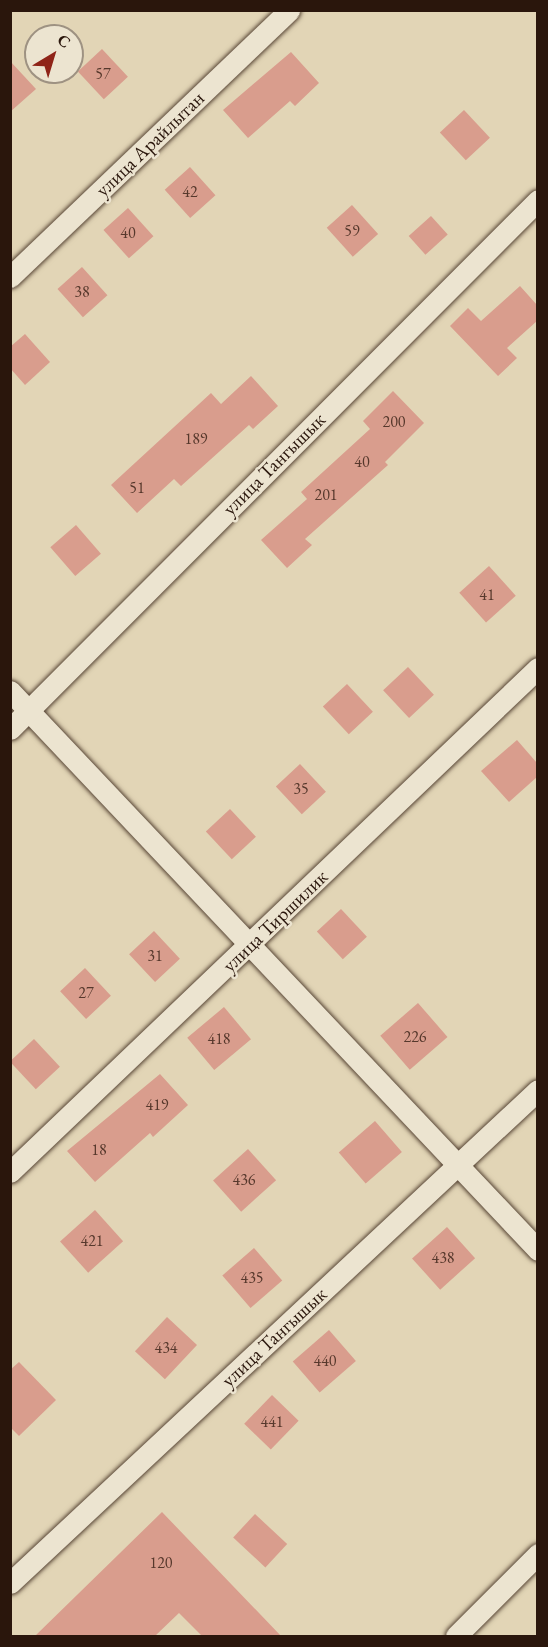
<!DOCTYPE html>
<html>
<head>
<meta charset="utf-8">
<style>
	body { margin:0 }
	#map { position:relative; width:548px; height:1647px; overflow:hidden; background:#e2d5b6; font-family:"EB Garamond",serif }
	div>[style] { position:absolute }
	.building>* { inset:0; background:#d99d8d; transform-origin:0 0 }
	.roads { filter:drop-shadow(0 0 2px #584636) drop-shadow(0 0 2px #584636) }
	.minor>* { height:21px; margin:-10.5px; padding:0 10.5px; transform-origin:10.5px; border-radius:10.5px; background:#ece4d0 }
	span { translate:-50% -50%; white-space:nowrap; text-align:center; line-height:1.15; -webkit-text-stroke:5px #ece4d0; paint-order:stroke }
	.number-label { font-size:16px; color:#56382c }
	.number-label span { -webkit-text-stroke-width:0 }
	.street-label { font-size:20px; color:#2a160c }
	.frame { position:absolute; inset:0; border:12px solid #2a160c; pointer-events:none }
	.north { position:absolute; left:24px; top:24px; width:60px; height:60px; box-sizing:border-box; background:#ece4d0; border:2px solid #9e9282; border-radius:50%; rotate:38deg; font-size:16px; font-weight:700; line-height:24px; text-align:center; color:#2a160c }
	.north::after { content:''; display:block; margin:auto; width:21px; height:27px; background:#8f2418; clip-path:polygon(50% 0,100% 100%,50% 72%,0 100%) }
</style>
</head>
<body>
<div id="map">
	<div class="building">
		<i style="left:102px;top:49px;width:38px;height:33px;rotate:47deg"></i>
		<i style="clip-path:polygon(291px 52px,319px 83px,295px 106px,290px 101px,248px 138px,223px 110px)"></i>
		<i style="clip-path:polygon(10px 61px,36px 89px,10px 112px)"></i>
		<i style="left:464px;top:110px;width:38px;height:33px;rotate:47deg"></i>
		<i style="left:190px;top:167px;width:38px;height:34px;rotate:48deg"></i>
		<i style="left:352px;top:205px;width:39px;height:34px;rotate:48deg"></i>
		<i style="left:128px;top:208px;width:38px;height:33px;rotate:48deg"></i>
		<i style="left:431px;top:216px;width:25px;height:30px;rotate:48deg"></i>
		<i style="left:82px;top:267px;width:38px;height:33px;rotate:48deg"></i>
		<i style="clip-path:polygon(520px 286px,537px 305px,537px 321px,507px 348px,517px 358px,498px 376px,450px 326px,468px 308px,481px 321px)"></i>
		<i style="clip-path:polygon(25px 334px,50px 362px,25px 385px,10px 368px,10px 347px)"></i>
		<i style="clip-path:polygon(251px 376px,278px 406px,253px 429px,249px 425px,181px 486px,174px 479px,137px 513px,111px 485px,211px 393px,221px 404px)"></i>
		<i style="clip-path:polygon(393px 391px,424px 423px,385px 462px,388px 465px,305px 539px,312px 545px,287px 568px,261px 540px,307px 499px,301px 492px,370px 429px,363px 421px)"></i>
		<i style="left:76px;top:525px;width:38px;height:34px;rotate:49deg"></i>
		<i style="left:489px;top:566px;width:40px;height:40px;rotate:48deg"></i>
		<i style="left:408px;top:667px;width:38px;height:34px;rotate:47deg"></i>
		<i style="left:347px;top:684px;width:38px;height:33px;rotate:47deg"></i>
		<i style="clip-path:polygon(517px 740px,537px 763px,537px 777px,509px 802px,481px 771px)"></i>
		<i style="left:300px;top:764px;width:38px;height:33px;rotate:47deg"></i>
		<i style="left:230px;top:809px;width:38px;height:33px;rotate:47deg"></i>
		<i style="left:341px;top:909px;width:38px;height:33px;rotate:47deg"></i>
		<i style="left:154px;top:931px;width:38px;height:34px;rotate:47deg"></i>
		<i style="left:85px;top:968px;width:38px;height:34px;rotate:47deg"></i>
		<i style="left:418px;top:1003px;width:45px;height:50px;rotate:49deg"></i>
		<i style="left:224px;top:1007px;width:42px;height:48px;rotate:50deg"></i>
		<i style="left:34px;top:1039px;width:38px;height:33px;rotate:47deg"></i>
		<i style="clip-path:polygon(160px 1074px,188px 1105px,153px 1137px,150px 1133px,95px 1182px,67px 1151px)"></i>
		<i style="left:375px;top:1121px;width:41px;height:48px;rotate:49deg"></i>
		<i style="left:248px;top:1149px;width:42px;height:47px;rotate:48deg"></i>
		<i style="left:95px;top:1210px;width:42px;height:47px;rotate:48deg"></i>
		<i style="left:447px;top:1227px;width:42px;height:47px;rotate:48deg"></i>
		<i style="left:254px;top:1248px;width:43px;height:42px;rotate:49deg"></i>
		<i style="left:167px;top:1317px;width:41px;height:47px;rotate:43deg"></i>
		<i style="left:329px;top:1330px;width:41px;height:48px;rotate:49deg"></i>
		<i style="clip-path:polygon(19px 1362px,56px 1400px,19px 1436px,10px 1427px,10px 1370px)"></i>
		<i style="left:272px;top:1395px;width:37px;height:40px;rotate:44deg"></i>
		<i style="clip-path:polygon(162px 1512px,281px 1636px,202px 1636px,179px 1613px,155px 1636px,35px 1636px)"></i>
		<i style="left:255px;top:1514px;width:44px;height:32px;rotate:43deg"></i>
	</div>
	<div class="roads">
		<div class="minor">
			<i style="left:10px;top:277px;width:386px;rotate:-43.7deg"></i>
			<i style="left:10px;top:691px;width:769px;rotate:46.63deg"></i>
			<i style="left:10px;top:729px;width:747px;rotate:-45.05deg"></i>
			<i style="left:10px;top:1172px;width:730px;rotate:-43.67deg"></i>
			<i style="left:10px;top:1583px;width:722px;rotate:-43.04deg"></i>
			<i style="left:456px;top:1636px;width:116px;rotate:-45deg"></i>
		</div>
	</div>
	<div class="number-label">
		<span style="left:103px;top:74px">57</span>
		<span style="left:190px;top:192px">42</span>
		<span style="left:352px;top:231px">59</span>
		<span style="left:128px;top:233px">40</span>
		<span style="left:82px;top:292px">38</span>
		<span style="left:394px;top:422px">200</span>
		<span style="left:196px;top:439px">189</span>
		<span style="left:362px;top:462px">40</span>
		<span style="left:137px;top:488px">51</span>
		<span style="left:326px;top:495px">201</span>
		<span style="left:487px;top:595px">41</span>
		<span style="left:301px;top:789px">35</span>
		<span style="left:155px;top:956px">31</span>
		<span style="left:86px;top:993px">27</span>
		<span style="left:415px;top:1037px">226</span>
		<span style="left:219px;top:1039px">418</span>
		<span style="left:157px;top:1105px">419</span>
		<span style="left:99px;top:1150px">18</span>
		<span style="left:244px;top:1180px">436</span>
		<span style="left:92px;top:1241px">421</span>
		<span style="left:443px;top:1258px">438</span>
		<span style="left:252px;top:1278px">435</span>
		<span style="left:166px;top:1348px">434</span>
		<span style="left:325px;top:1361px">440</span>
		<span style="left:272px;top:1422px">441</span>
		<span style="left:161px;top:1563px">120</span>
	</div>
	<div class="street-label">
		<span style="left:150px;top:144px;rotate:-44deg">улица Арайлытан</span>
		<span style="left:274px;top:464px;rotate:-45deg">улица Тангышык</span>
		<span style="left:275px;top:921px;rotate:-44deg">улица Тиршилик</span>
		<span style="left:274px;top:1337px;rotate:-43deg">улица Тангышык</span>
	</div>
	<div class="frame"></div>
	<div class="north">С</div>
</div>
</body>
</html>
